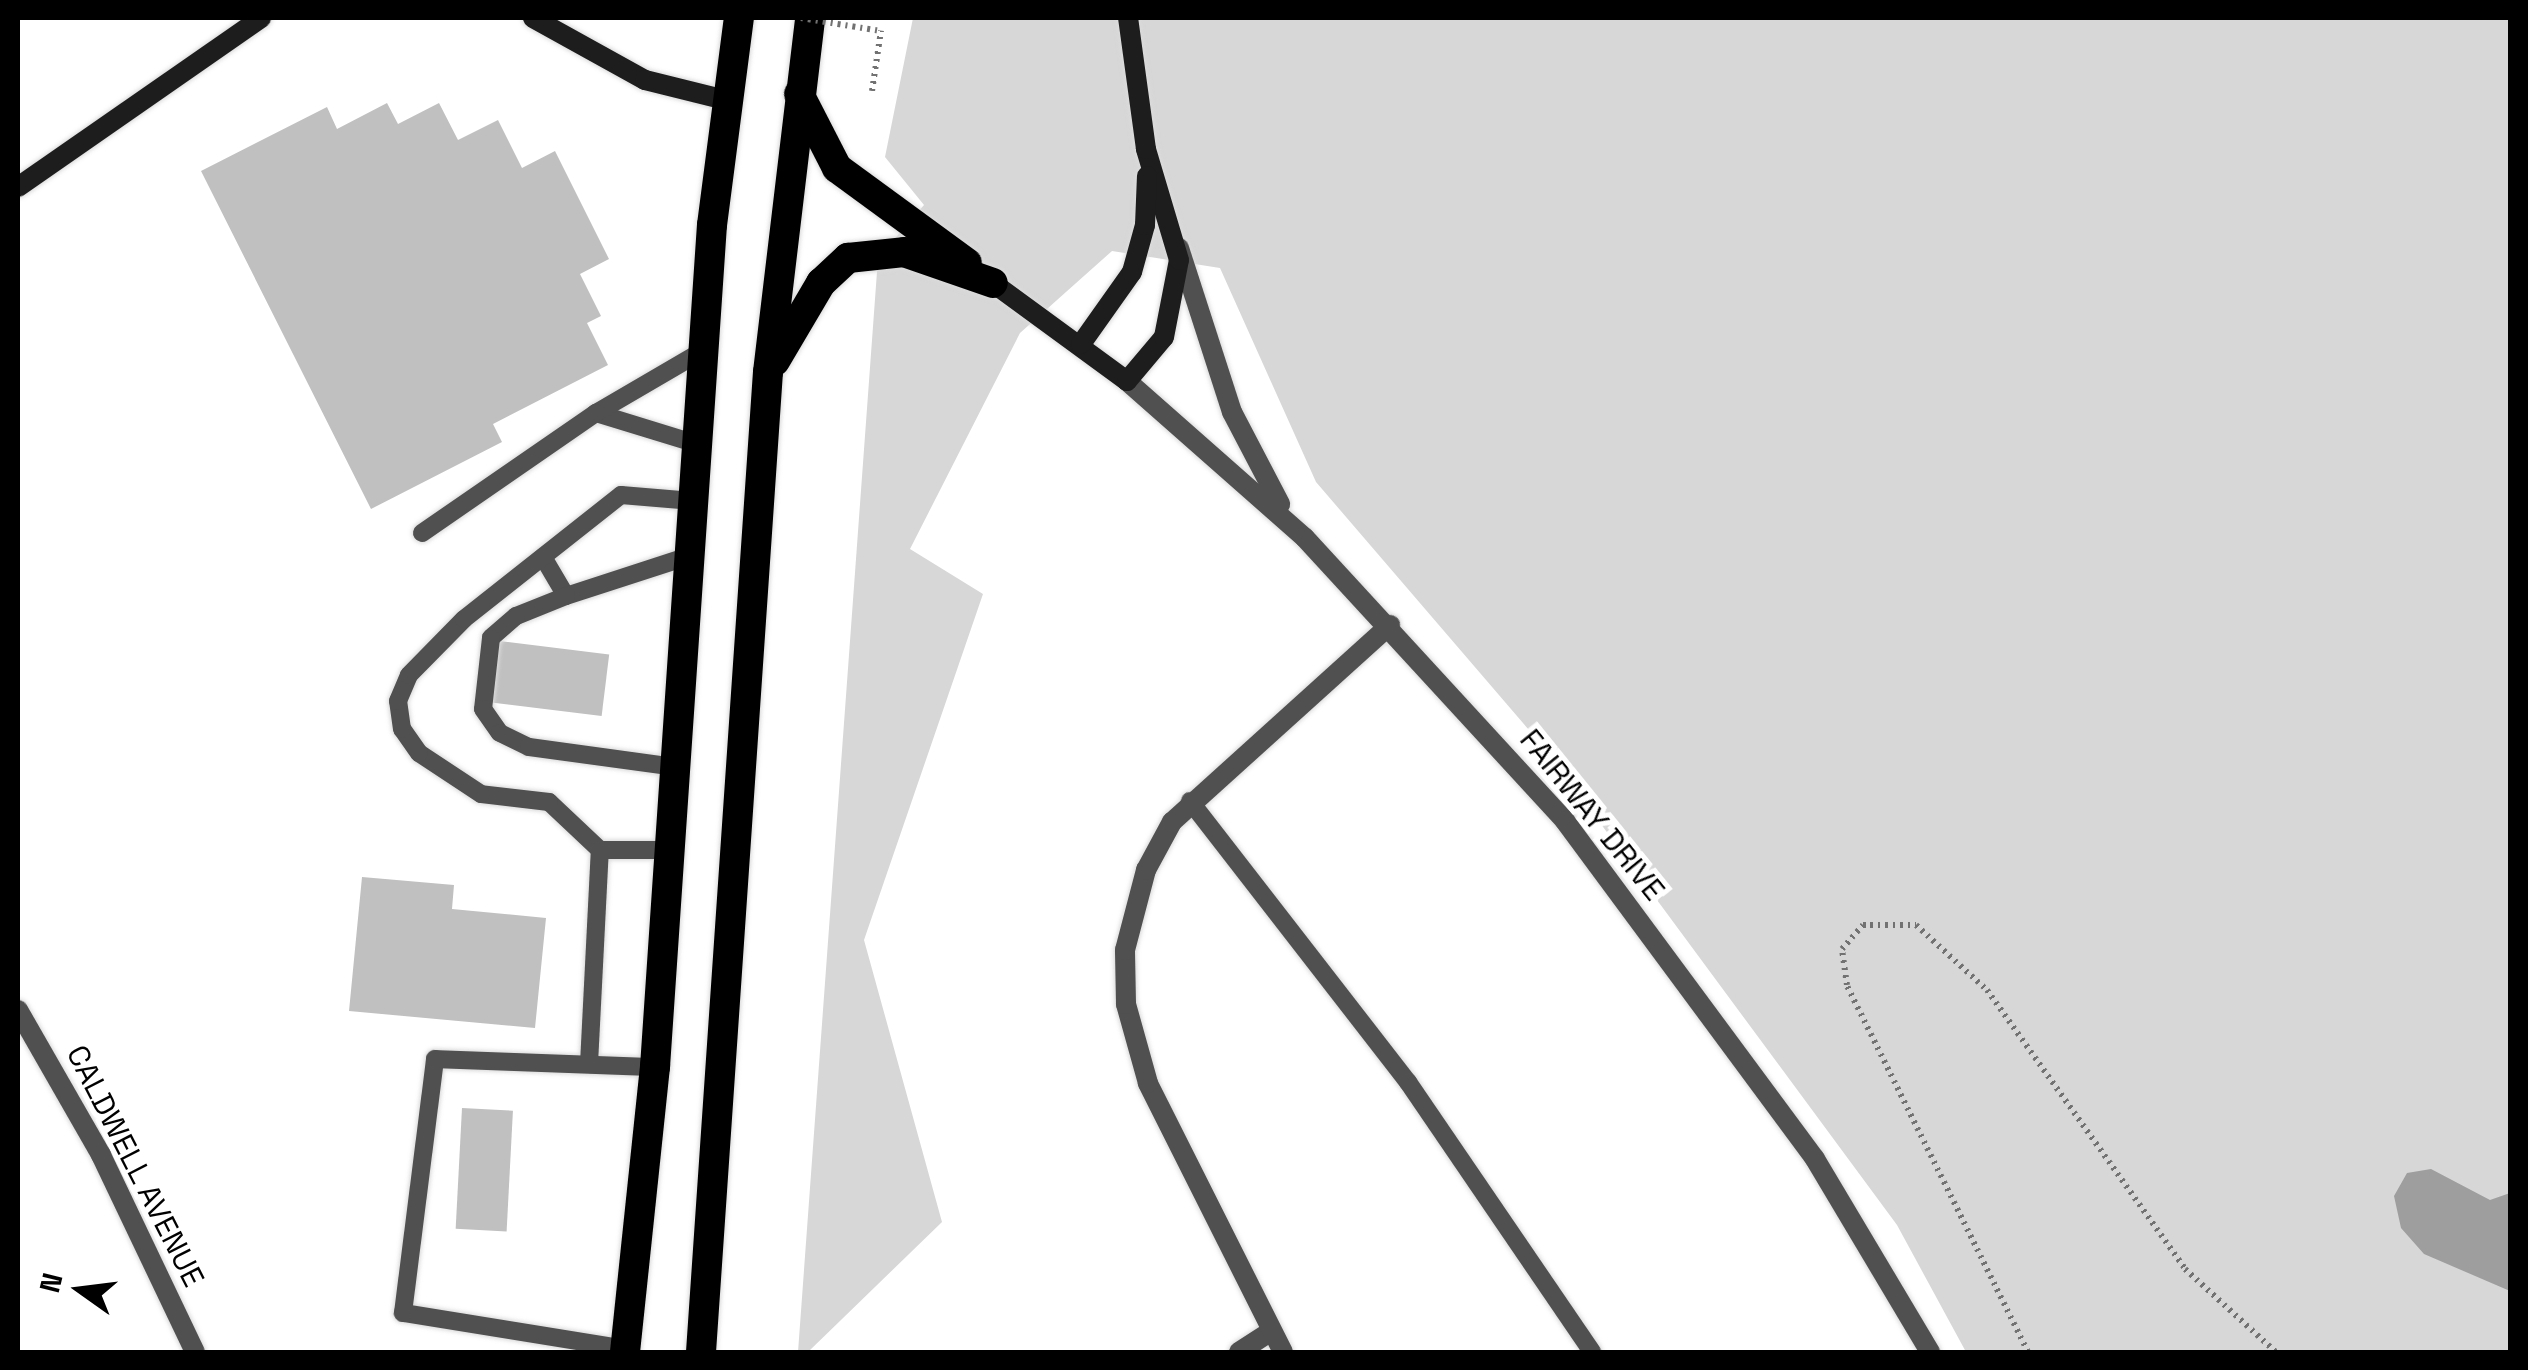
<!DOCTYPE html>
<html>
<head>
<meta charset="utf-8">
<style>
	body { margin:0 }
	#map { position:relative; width:2528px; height:1370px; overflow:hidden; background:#fff; font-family:"Space Grotesk",sans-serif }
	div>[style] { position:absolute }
	.green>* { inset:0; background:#d7d7d7 }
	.water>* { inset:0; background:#9e9e9e }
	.building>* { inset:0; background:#c0c0c0; transform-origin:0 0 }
	.path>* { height:6px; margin-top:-3px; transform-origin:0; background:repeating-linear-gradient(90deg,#727272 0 2.5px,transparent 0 7.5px) }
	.roads { filter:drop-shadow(0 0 2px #dbdbdb) drop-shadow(0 0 2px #dbdbdb) }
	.lane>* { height:18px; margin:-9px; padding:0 9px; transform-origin:9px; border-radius:9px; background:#505050 }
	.street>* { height:20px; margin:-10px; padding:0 10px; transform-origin:10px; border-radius:10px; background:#505050 }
	.secondary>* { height:20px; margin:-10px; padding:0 10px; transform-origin:10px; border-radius:10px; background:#1d1d1d }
	.highway>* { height:30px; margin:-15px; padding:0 15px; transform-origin:15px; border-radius:15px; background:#000 }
	.path-bridge>* { height:6px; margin-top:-3px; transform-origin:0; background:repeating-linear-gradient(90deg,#727272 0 2.5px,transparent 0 7.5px) }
	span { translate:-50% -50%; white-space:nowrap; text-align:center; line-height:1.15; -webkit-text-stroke:10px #fff; paint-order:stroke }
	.street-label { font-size:30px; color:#000 }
	.frame { position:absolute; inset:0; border:20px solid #000; pointer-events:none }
	.north { position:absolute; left:30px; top:1240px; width:100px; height:100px; -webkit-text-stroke:8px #fff; paint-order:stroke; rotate:284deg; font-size:28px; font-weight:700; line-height:40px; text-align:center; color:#000 }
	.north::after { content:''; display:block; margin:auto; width:35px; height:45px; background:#000; clip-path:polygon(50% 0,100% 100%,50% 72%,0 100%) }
</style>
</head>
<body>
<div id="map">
	<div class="green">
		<i style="clip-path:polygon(913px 18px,2510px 18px,2510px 1352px,1966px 1352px,1897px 1225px,1547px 751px,1316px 482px,1220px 268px,1112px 251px,1020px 333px,910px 549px,983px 594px,864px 940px,942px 1222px,808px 1352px,798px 1352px,878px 258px,924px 205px,885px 157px)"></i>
	</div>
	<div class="water">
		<i style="clip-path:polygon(2431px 1169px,2490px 1200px,2510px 1193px,2510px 1291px,2424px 1254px,2401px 1228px,2394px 1196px,2407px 1173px)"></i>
	</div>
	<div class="building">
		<i style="clip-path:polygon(387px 103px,398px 124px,439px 103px,458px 140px,498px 120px,522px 168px,555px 151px,609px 259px,580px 274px,601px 316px,587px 323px,608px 365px,493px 424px,502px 442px,371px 509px,201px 171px,327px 107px,337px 129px)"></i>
		<i style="left:499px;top:641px;width:111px;height:62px;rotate:7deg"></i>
		<i style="clip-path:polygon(362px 877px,454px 885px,452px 909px,546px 918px,535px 1028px,349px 1011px)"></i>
		<i style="left:462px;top:1108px;width:51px;height:121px;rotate:3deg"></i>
	</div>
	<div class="path">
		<i style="left:872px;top:91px;width:61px;rotate:-81.5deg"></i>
		<i style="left:2028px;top:1352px;width:409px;rotate:-116.3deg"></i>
		<i style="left:1847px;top:985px;width:36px;rotate:-98deg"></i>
		<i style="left:1842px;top:949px;width:32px;rotate:-49deg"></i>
		<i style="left:1863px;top:925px;width:53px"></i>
		<i style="left:1916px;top:925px;width:96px;rotate:42.5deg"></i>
		<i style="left:1987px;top:990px;width:342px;rotate:54.6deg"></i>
		<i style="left:2185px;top:1269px;width:123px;rotate:42.4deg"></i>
	</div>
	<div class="roads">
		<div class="lane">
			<i style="left:697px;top:444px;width:106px;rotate:-162.9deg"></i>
			<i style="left:596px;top:413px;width:123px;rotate:-30.3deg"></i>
			<i style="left:422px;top:533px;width:211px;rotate:-34.6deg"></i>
			<i style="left:543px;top:557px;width:45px;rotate:59.5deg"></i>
			<i style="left:566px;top:596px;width:129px;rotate:-18deg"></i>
			<i style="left:566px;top:596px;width:54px;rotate:158.2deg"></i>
			<i style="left:516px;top:616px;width:33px;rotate:139deg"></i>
			<i style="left:491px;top:638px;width:71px;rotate:96.4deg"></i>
			<i style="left:483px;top:709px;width:29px;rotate:55deg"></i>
			<i style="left:500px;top:733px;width:32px;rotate:26deg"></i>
			<i style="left:529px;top:747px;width:147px;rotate:7.8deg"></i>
			<i style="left:1190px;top:801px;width:356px;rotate:52.2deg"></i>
			<i style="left:1408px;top:1082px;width:327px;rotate:55.7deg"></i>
			<i style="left:669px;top:850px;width:69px;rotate:180deg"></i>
			<i style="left:600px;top:850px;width:70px;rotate:-136.7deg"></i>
			<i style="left:549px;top:802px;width:68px;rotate:-173.3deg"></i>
			<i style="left:481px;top:794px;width:74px;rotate:-146.5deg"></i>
			<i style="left:419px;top:753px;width:29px;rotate:-125deg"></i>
			<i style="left:402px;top:729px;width:28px;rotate:-98deg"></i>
			<i style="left:398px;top:701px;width:28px;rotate:-67deg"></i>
			<i style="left:409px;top:675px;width:78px;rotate:-45.5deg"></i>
			<i style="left:464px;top:619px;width:200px;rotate:-38.3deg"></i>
			<i style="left:621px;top:495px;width:72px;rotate:4.8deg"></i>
			<i style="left:589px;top:1064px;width:214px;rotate:-87.1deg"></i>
			<i style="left:626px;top:1349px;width:226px;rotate:-170.8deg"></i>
			<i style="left:403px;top:1313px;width:256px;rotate:-82.8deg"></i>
			<i style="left:435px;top:1059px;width:220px;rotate:2.1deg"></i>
		</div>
		<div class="street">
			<i style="left:1179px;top:248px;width:172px;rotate:72.1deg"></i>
			<i style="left:1232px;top:412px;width:104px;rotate:62.4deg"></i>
			<i style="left:1127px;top:381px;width:237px;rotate:41.4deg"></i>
			<i style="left:1305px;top:538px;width:384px;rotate:47.4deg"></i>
			<i style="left:1565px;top:821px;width:420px;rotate:53.5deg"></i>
			<i style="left:1815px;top:1159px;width:225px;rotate:59.2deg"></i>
			<i style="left:18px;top:1010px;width:167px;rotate:60.2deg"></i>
			<i style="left:101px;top:1155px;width:218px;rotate:64.5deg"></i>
			<i style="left:1239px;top:1352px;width:37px;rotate:-33deg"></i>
			<i style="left:1283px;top:1352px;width:301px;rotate:-116.7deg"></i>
			<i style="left:1148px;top:1083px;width:82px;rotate:-105.6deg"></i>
			<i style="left:1126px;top:1004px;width:54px;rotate:-91.1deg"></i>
			<i style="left:1125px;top:950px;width:83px;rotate:-75.3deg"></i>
			<i style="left:1146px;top:870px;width:55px;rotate:-61.6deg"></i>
			<i style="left:1172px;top:822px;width:294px;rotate:-42.1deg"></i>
		</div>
		<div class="secondary">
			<i style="left:533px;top:18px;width:128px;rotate:29deg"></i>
			<i style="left:645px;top:80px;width:83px;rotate:13.9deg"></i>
			<i style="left:18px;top:187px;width:296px;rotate:-34.8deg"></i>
			<i style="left:993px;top:283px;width:166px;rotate:36.2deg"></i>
			<i style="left:1127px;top:381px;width:57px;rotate:-49.9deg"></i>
			<i style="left:1164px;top:337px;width:78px;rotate:-79deg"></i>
			<i style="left:1179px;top:260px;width:116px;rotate:-106.6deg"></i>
			<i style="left:1146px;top:149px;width:132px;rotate:-97.8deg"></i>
			<i style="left:1081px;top:344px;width:88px;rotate:-54.7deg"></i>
			<i style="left:1132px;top:272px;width:49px;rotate:-74.5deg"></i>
			<i style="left:1145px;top:225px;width:49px;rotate:-87.7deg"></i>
		</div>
		<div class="highway">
			<i style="left:799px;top:94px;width:83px;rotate:62.8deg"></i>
			<i style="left:837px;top:168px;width:161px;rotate:36.2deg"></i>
			<i style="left:775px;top:361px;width:91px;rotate:-59.5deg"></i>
			<i style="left:821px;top:283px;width:37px;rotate:-43deg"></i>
			<i style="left:848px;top:258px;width:56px;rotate:-6.1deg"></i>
			<i style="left:904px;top:252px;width:94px;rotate:19.2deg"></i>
			<i style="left:625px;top:1352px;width:287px;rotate:-84deg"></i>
			<i style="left:655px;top:1067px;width:844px;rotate:-86.13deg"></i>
			<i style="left:712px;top:225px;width:209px;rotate:-82.6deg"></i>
			<i style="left:701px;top:1352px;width:982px;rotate:-86.09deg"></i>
			<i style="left:768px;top:372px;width:356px;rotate:-83.2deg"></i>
		</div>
	</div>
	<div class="path-bridge">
		<i style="left:801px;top:18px;width:81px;rotate:9.2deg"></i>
	</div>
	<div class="street-label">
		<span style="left:1592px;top:815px;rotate:51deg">FAIRWAY DRIVE</span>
		<span style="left:135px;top:1166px;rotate:63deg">CALDWELL AVENUE</span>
	</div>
	<div class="frame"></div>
	<div class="north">N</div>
</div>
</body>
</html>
